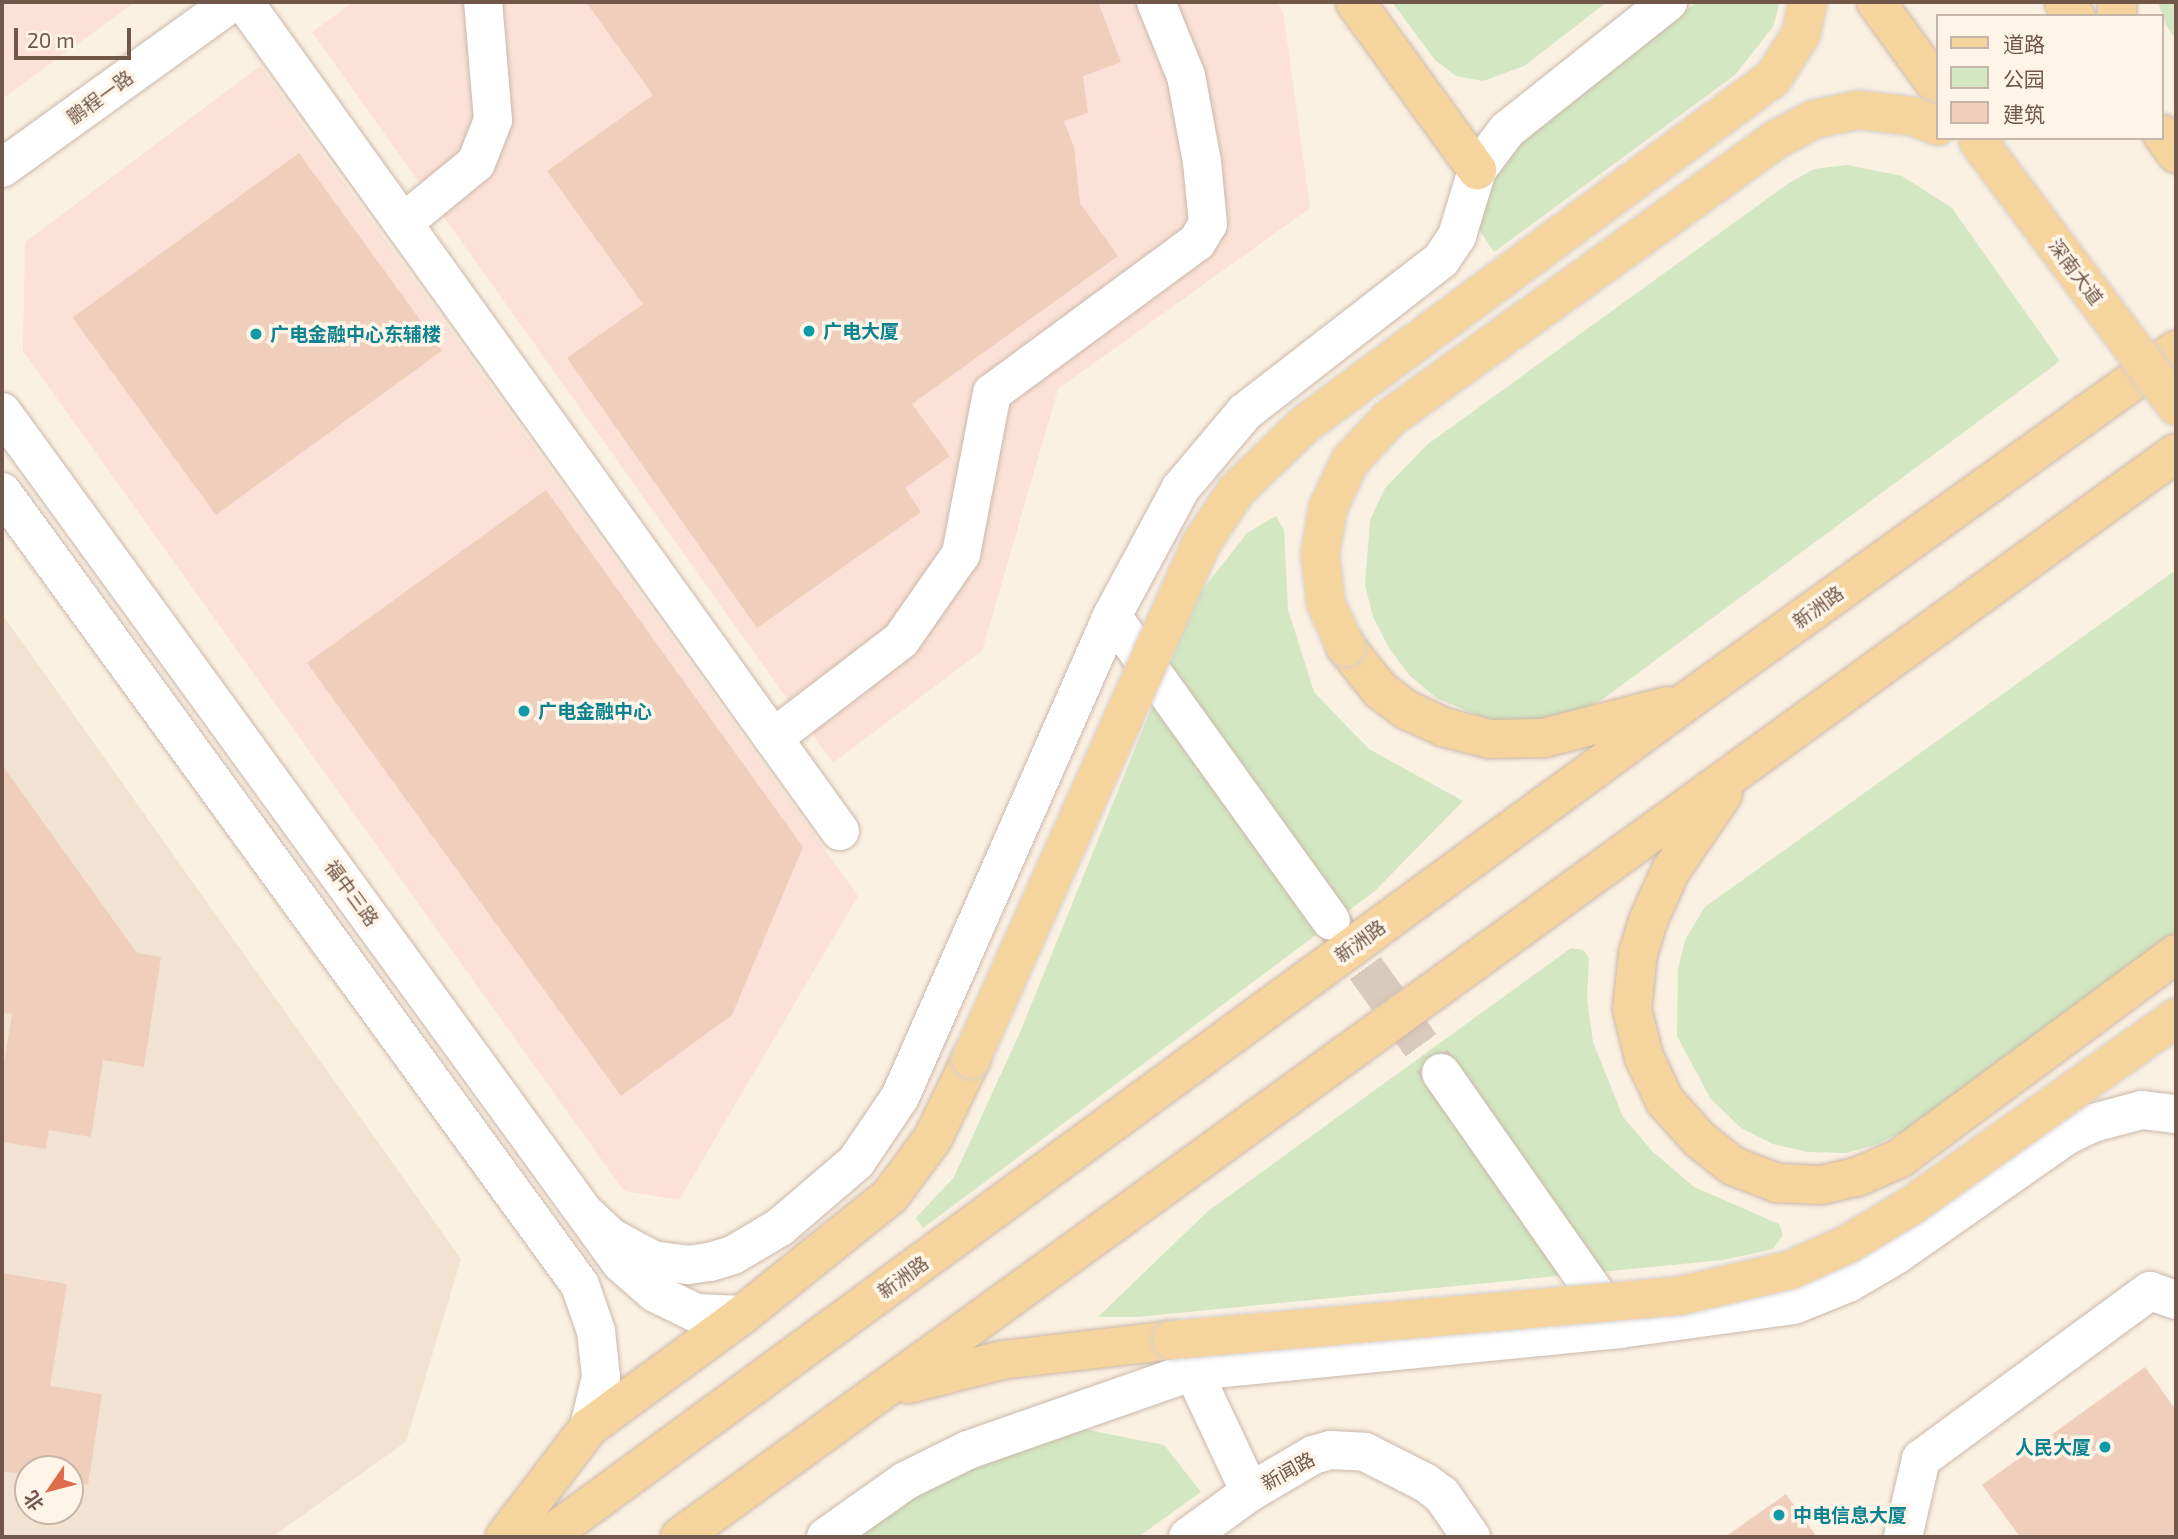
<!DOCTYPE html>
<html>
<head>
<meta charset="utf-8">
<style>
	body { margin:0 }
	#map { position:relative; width:2178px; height:1539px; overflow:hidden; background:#fbf1e3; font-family:"Exo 2","Noto Sans SC",sans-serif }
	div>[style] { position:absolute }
	.residential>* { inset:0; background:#f2e2d1 }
	.commercial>* { inset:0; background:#fbe1d7 }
	.green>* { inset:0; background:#d2e7c2 }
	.building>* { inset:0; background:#efcfbc; transform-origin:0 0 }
	.minor-tunnel>* { height:38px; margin-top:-19px; transform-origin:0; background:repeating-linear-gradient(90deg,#d8cabd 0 38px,transparent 0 57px) }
	.roads { filter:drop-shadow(0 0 2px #cbb8aa) drop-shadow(0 0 2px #cbb8aa) }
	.minor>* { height:38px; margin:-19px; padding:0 19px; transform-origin:19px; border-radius:19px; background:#fff }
	.major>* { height:38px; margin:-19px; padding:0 19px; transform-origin:19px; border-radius:19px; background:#f6d49e }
	.bridges { filter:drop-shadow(0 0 2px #d7d0cc) drop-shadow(0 0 2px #d7d0cc) }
	.major-bridge>* { height:38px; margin:-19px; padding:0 19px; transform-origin:19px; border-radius:19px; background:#f6d49e }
	.dots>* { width:19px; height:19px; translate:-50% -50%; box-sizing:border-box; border:4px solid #fef5e8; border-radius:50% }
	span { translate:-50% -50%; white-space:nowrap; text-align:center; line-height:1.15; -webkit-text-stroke:7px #fef5e8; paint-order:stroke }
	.street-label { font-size:19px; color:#71574a }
	.culture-label { font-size:19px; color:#0d838f; font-weight:700 }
	.left { translate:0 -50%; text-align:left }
	.right { translate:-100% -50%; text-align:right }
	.frame { position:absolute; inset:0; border:4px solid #71574a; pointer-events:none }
	.legend { position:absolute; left:1936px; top:14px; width:228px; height:126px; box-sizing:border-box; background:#fef5e8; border:2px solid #c6b6a9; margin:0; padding:9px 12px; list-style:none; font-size:21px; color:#71574a }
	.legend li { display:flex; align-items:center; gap:14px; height:35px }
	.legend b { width:35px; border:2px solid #c6b6a9 }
	.north { position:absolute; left:14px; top:1455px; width:70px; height:70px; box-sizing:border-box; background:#fef5e8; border:2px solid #c6b6a9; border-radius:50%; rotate:235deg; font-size:19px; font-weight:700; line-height:28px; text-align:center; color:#71574a }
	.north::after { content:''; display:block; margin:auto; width:24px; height:32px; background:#df6b4d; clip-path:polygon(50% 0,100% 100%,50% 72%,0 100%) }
	.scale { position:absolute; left:14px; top:28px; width:117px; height:32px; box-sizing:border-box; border:4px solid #71574a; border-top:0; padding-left:9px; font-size:21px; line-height:24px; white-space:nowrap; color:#71574a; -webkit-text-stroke:5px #fef5e8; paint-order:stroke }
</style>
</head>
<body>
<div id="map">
	<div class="residential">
		<i style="clip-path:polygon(evenodd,2px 614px,461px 1259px,406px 1442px,272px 1537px,2px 1537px,2px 614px,28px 1469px,70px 1469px,70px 1511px,28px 1511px,28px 1469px)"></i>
	</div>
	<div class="commercial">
		<i style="clip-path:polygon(2px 2px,135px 2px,2px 99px)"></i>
		<i style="clip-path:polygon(353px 2px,1276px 2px,1283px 11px,1310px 208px,1058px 389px,982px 651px,833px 763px,312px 32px)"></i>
		<i style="clip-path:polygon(260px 66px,858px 896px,679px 1200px,624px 1191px,23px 351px,25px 242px)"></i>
	</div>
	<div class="green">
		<i style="clip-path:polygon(1392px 2px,1607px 2px,1524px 66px,1483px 81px,1456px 76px,1435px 60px)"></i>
		<i style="clip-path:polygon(1697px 2px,1780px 2px,1773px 27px,1735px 75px,1494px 252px,1478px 228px,1480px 184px,1549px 110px)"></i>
		<i style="clip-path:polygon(2158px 2px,2176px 2px,2176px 40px,2166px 25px)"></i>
		<i style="clip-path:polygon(1847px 165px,1902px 176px,1952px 208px,2060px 361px,1603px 699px,1573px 716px,1501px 724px,1438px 699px,1410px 676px,1389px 648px,1373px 617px,1365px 585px,1370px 520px,1385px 488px,1428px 444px,1789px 183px,1814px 169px)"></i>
		<i style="clip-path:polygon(1276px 516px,1284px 530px,1288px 609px,1314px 692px,1369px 749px,1463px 801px,1375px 891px,923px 1228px,916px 1218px,954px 1177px,1021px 1030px,1196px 598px,1247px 533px)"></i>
		<i style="clip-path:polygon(2176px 570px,2176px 935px,1918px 1124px,1878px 1144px,1846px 1153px,1807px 1152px,1773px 1144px,1741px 1128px,1710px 1098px,1677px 1036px,1678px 968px,1686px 938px,1705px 907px)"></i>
		<i style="clip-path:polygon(1571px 948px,1583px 950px,1589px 958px,1587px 998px,1593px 1042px,1623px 1117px,1653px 1152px,1694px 1187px,1779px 1224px,1783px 1235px,1773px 1249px,1723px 1260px,1137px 1317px,1098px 1317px,1208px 1211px)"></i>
		<i style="clip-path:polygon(1078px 1428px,1164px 1445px,1201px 1492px,1138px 1537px,853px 1537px,916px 1492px,980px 1460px)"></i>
	</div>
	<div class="building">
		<i style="clip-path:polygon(586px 2px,1098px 2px,1121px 62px,1083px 76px,1088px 113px,1064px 121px,1074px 147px,1080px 203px,1118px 256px,912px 404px,950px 456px,905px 488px,921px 512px,757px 628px,567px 358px,643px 304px,547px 171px,653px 95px)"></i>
		<i style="left:299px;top:153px;width:244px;height:280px;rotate:54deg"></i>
		<i style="clip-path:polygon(546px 490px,803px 847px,732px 1015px,621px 1096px,307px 663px)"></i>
		<i style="clip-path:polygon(2px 765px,137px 953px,161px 957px,144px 1067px,103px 1060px,91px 1137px,49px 1130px,46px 1149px,2px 1142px,2px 1076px,12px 1014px,2px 1012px)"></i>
		<i style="clip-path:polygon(2px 1273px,67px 1284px,50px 1386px,102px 1394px,88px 1485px,70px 1482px,70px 1469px,28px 1469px,28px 1475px,2px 1471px)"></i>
		<i style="clip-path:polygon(2145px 1367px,2176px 1410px,2176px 1537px,2020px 1537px,1982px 1485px)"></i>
		<i style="clip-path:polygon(1786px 1494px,1817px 1537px,1725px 1537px)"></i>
	</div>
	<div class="minor-tunnel">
		<i style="left:1332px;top:922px;width:186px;rotate:54.2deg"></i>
	</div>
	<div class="roads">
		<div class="minor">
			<i style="left:244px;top:2px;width:1021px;rotate:54.29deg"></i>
			<i style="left:2px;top:168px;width:284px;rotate:-35.8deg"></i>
			<i style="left:403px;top:223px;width:94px;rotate:-39.4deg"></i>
			<i style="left:476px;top:163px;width:46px;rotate:-68.4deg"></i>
			<i style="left:493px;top:120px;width:118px;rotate:-94.8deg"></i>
			<i style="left:2px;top:412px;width:1052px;rotate:53.97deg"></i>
			<i style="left:621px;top:1263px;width:45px;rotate:41.4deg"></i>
			<i style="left:655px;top:1293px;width:46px;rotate:26deg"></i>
			<i style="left:696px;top:1313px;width:46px;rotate:2.5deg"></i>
			<i style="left:2px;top:492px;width:981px;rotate:53.91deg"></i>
			<i style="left:580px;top:1285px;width:49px;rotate:70.8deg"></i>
			<i style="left:596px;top:1331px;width:46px;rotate:83.8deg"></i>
			<i style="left:601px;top:1377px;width:51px;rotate:103.5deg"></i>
			<i style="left:1112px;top:616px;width:375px;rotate:54.3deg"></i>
			<i style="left:773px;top:738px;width:161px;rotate:-37.4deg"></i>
			<i style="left:901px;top:640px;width:105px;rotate:-55.1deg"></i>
			<i style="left:961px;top:554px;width:164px;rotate:-79.1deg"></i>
			<i style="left:992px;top:393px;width:255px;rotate:-36.4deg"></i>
			<i style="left:1197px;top:242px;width:21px;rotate:-59deg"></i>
			<i style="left:1208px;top:224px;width:62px;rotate:-95.5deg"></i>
			<i style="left:1202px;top:162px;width:87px;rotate:-100.5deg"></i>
			<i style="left:1186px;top:76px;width:80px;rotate:-112.1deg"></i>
			<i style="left:1441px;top:1073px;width:310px;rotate:55deg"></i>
			<i style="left:587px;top:1215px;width:34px;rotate:43deg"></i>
			<i style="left:612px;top:1238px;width:47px;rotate:28.2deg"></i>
			<i style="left:653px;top:1260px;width:35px;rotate:8deg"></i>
			<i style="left:688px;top:1265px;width:22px;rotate:-8deg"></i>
			<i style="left:710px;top:1262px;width:24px;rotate:-17deg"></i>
			<i style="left:733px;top:1255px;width:55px;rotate:-30.8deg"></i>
			<i style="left:780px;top:1227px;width:100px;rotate:-40.5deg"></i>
			<i style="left:856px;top:1162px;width:78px;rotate:-55.9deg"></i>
			<i style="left:900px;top:1097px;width:526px;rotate:-66.21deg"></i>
			<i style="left:1112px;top:616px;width:145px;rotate:-61.7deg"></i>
			<i style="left:1181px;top:488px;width:99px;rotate:-49.9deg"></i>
			<i style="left:1245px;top:412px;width:248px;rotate:-37.8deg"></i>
			<i style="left:1441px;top:260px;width:29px;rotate:-56deg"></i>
			<i style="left:1457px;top:236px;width:69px;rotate:-73.1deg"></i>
			<i style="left:1477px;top:170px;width:50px;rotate:-53.1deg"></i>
			<i style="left:1507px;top:130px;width:206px;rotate:-38.5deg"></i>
			<i style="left:1193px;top:1371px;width:134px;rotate:64.8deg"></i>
			<i style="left:1250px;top:1492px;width:73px;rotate:-30.4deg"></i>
			<i style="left:1313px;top:1455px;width:19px;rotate:-16deg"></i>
			<i style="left:1331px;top:1450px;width:34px;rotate:3deg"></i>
			<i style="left:1365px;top:1452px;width:68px;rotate:26.9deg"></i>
			<i style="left:1426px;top:1483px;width:20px;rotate:37deg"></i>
			<i style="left:1442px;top:1495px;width:51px;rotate:55.4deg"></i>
			<i style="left:826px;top:1537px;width:97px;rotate:-35.3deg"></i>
			<i style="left:905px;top:1481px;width:70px;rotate:-26.2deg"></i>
			<i style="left:968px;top:1450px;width:238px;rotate:-19.3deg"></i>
			<i style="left:1193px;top:1371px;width:429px;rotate:-5.6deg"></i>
			<i style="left:1620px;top:1329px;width:176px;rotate:-7.9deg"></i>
			<i style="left:1794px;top:1305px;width:58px;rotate:-22.2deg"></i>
			<i style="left:1848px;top:1283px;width:56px;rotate:-30.3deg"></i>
			<i style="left:1896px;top:1255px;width:208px;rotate:-35deg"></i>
			<i style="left:2066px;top:1136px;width:30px;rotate:-26deg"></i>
			<i style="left:2093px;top:1123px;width:51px;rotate:-14.9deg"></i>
			<i style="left:2142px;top:1110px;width:34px;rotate:7deg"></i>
			<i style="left:1188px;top:1537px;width:77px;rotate:-36deg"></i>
			<i style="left:1903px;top:1537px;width:80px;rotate:-77deg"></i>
			<i style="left:1921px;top:1459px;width:284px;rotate:-36.3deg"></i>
			<i style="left:2150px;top:1291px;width:28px;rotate:19deg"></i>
		</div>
		<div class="major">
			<i style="left:1355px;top:2px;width:208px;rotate:54deg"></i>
			<i style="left:1876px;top:2px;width:105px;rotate:53.9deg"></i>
			<i style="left:2064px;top:2px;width:18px;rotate:52deg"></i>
			<i style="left:2117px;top:2px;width:14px;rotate:90deg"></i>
			<i style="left:2162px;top:134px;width:24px;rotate:54deg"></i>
			<i style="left:1346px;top:647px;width:55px;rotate:51.7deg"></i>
			<i style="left:1380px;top:690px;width:34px;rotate:37deg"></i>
			<i style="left:1407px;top:710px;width:40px;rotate:25deg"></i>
			<i style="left:1443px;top:727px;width:49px;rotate:14.3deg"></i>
			<i style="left:1490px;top:739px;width:54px;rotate:-1.1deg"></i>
			<i style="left:1544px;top:738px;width:128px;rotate:-14.5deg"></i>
			<i style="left:1723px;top:794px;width:92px;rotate:124.4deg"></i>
			<i style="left:1671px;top:870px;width:56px;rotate:114.3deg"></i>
			<i style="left:1648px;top:921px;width:34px;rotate:107deg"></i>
			<i style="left:1638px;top:953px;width:56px;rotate:96.1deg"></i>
			<i style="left:1632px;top:1009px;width:49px;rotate:76deg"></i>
			<i style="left:1644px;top:1057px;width:49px;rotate:64.5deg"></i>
			<i style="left:1665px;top:1101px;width:52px;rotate:48.1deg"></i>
			<i style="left:1700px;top:1140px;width:42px;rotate:38.2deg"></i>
			<i style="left:1733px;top:1166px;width:47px;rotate:21.1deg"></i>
			<i style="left:1777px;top:1183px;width:44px;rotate:2.6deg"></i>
			<i style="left:1821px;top:1185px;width:37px;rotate:-13deg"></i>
			<i style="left:1857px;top:1177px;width:47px;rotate:-23.8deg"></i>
			<i style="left:1900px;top:1158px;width:343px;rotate:-36.5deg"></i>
			<i style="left:908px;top:1384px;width:97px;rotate:-14.3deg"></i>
			<i style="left:1002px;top:1360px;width:171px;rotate:-6.7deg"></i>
			<i style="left:505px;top:1537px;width:138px;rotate:-52.6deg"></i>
			<i style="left:589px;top:1427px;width:190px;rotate:-36.2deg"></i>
			<i style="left:742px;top:1315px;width:190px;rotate:-38.8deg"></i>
			<i style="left:890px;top:1196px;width:72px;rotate:-53.4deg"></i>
			<i style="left:933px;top:1138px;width:88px;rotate:-64.3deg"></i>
			<i style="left:547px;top:1537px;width:1414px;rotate:-36.25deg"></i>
			<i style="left:1687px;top:701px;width:602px;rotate:-35.67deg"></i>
			<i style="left:680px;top:1537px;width:1847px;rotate:-35.93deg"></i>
		</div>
	</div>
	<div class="bridges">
		<div class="major-bridge">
			<i style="left:1978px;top:141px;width:331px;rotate:53.2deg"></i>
			<i style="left:1346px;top:647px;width:47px;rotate:-114.9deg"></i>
			<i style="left:1326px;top:604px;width:50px;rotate:-96.8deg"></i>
			<i style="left:1320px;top:554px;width:47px;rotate:-80.1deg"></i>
			<i style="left:1328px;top:508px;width:52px;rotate:-64.9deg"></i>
			<i style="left:1350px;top:461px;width:59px;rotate:-47.1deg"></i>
			<i style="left:1390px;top:418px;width:475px;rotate:-35.8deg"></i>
			<i style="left:1775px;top:140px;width:45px;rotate:-27.7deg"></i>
			<i style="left:1815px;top:119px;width:45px;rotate:-11.6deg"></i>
			<i style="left:1859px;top:110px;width:53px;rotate:6.5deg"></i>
			<i style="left:1912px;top:116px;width:28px;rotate:21deg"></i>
			<i style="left:971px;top:1059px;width:566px;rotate:-65.92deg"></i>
			<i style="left:1202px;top:542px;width:61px;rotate:-56.3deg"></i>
			<i style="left:1236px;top:491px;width:95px;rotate:-44.1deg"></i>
			<i style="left:1304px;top:425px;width:583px;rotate:-36.5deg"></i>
			<i style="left:1773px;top:78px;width:52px;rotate:-57.5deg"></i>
			<i style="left:1801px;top:34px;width:33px;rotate:-78deg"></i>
			<i style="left:1172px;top:1340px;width:509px;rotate:-4.96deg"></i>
			<i style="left:1679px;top:1296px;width:114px;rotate:-13.2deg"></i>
			<i style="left:1790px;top:1270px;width:64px;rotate:-24.1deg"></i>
			<i style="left:1848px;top:1244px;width:74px;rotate:-31.1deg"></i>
			<i style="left:1911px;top:1206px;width:325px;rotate:-35.4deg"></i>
		</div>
	</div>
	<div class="dots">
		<i style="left:809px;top:331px;background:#0f9aa8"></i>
		<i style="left:256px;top:334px;background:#0f9aa8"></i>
		<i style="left:524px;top:711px;background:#0f9aa8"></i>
		<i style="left:2105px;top:1447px;background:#0f9aa8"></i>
		<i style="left:1779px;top:1515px;background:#0f9aa8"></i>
	</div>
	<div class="street-label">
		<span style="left:100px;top:97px;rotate:-36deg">鹏程一路</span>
		<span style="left:2076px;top:272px;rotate:53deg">深南大道</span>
		<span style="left:1818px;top:607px;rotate:-36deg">新洲路</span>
		<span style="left:352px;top:893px;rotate:54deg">福中三路</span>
		<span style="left:1360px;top:941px;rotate:-36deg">新洲路</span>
		<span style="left:903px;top:1277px;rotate:-36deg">新洲路</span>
		<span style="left:1288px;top:1471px;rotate:-29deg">新闻路</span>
	</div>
	<div class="culture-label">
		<span class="left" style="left:823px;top:331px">广电大厦</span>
		<span class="left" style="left:270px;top:334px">广电金融中心东辅楼</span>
		<span class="left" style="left:538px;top:711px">广电金融中心</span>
		<span class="right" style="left:2091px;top:1447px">人民大厦</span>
		<span class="left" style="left:1793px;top:1515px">中电信息大厦</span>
	</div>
	<div class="frame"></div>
	<ul class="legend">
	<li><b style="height:9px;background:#f6d49e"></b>道路</li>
	<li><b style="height:19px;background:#d2e7c2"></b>公园</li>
	<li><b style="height:19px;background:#efcfbc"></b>建筑</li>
	</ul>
	<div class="north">北</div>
	<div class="scale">20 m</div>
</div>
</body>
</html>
